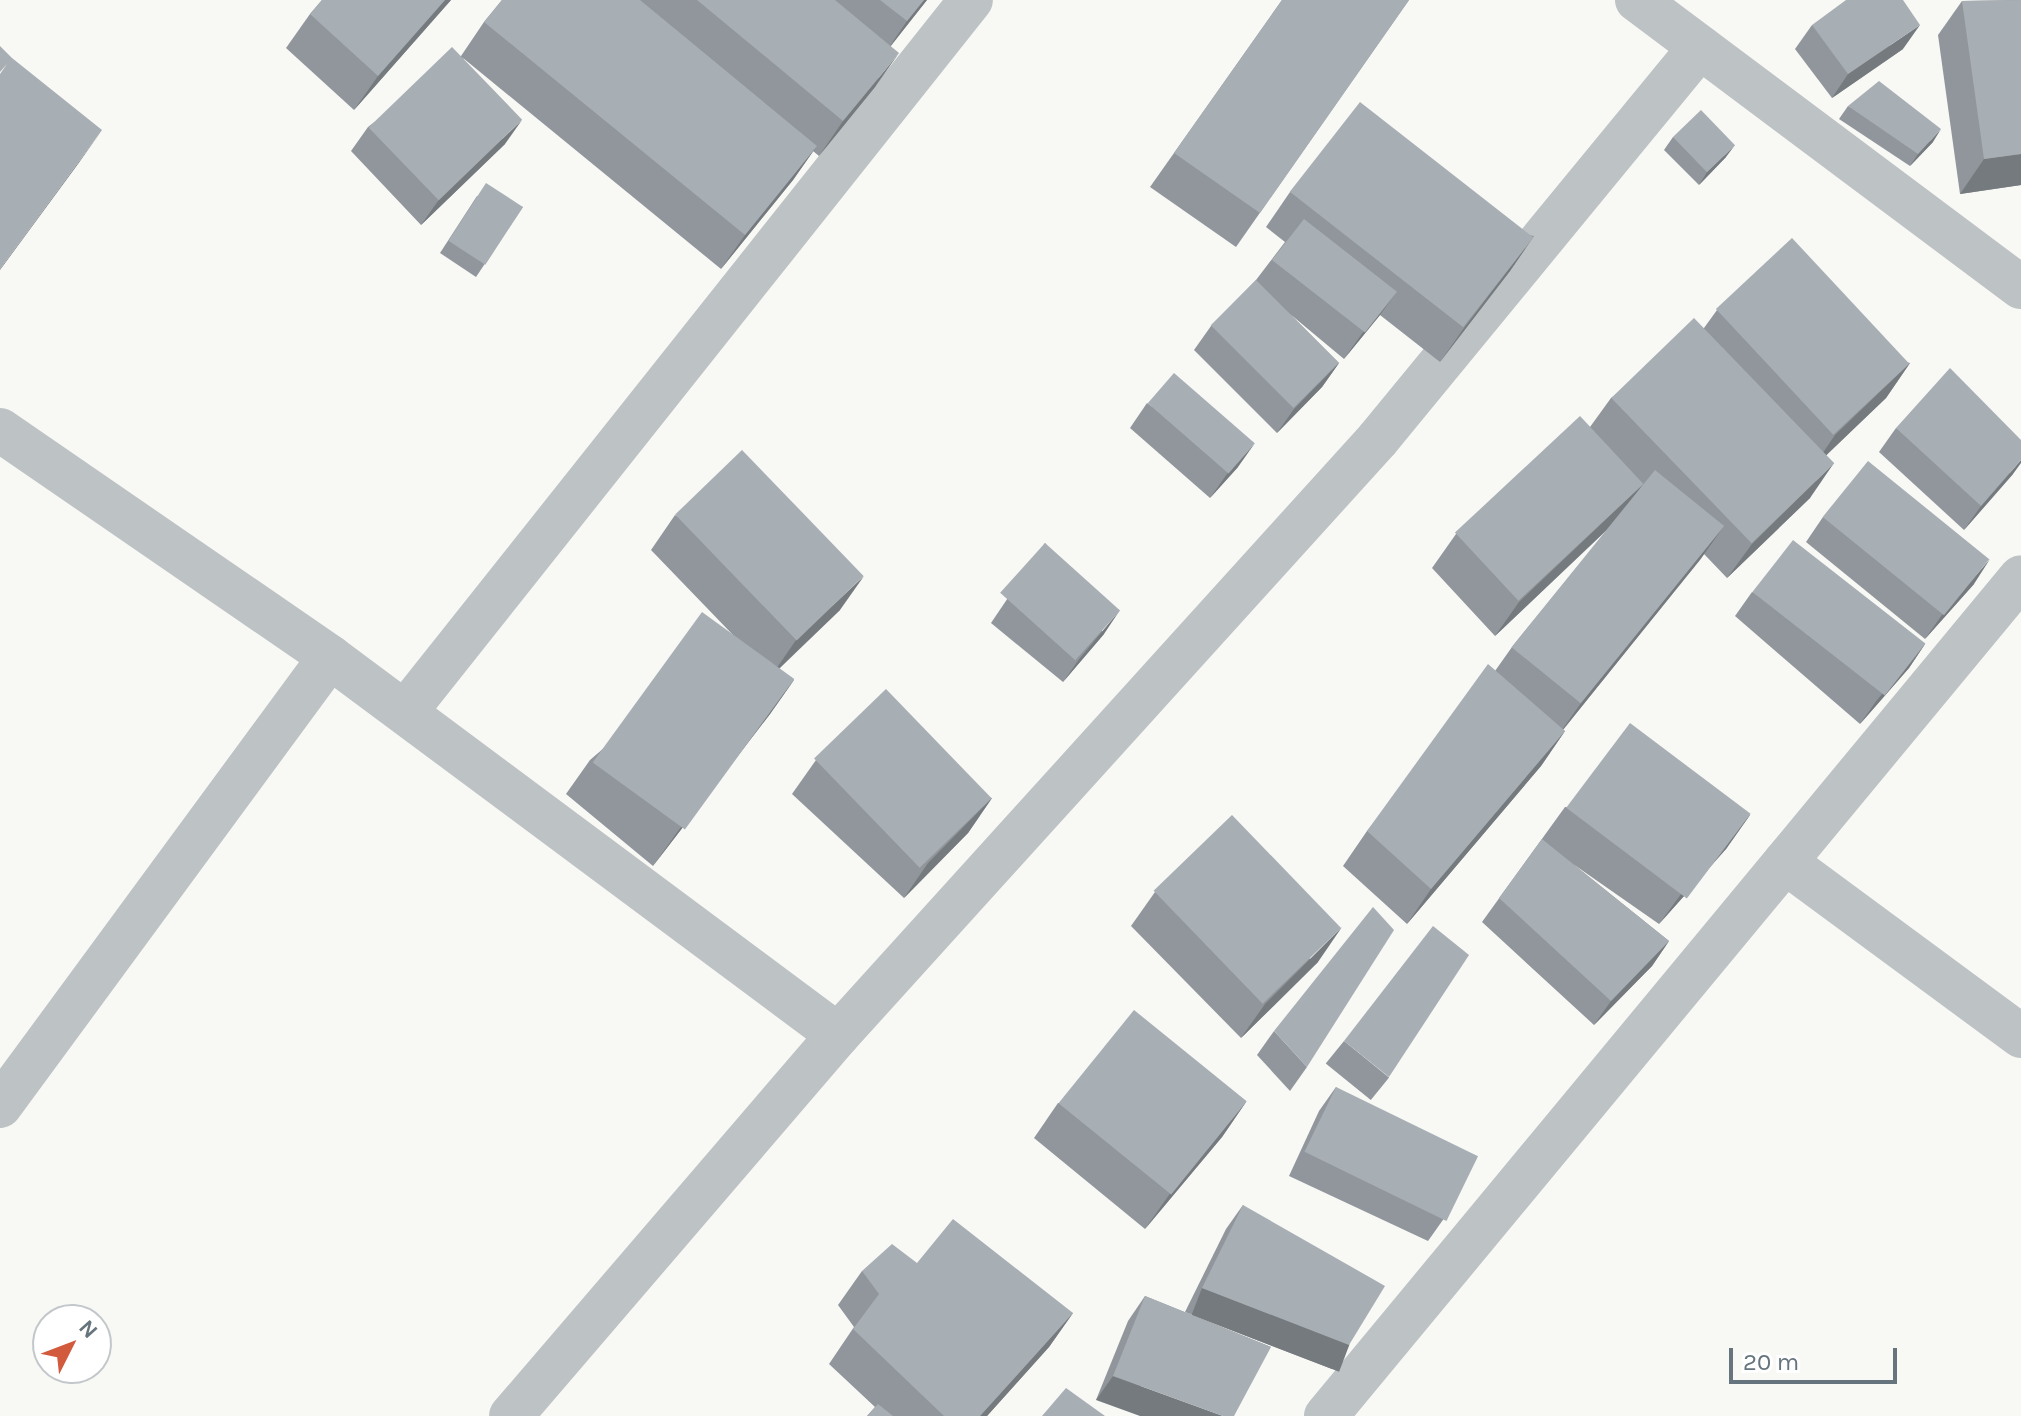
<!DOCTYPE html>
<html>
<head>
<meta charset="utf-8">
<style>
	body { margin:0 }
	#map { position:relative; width:2021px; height:1416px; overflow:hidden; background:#f8f8f5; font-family:Karla,sans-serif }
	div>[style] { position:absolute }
	.street>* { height:44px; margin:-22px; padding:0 22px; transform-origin:22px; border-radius:22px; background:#bdc2c5 }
	.wall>* { inset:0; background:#90969b; transform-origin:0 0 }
	.shaded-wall>* { inset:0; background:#757a7e; transform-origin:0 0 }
	.building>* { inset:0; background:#a7aeb4; transform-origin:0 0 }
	span { translate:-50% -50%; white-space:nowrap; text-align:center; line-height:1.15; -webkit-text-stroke:8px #fff; paint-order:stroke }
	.north { position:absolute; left:32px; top:1304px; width:80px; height:80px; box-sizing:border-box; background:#fff; border:2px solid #c2c7cb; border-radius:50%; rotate:48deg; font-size:22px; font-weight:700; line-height:32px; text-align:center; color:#66747d }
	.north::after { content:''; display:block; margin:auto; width:28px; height:36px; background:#d15b3c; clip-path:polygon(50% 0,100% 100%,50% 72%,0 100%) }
	.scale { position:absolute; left:1729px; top:1348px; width:168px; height:36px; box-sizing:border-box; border:4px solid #66747d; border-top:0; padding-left:10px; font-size:24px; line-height:28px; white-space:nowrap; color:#66747d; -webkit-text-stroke:6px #fff; paint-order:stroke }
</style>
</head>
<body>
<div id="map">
	<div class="street">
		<i style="left:1637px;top:0;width:479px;rotate:36.8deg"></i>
		<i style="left:0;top:430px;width:401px;rotate:34.5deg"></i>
		<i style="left:330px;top:657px;width:633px;rotate:36.65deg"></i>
		<i style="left:838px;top:1035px;width:502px;rotate:130.64deg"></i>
		<i style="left:406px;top:711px;width:908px;rotate:-51.53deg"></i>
		<i style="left:1785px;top:862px;width:293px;rotate:36.4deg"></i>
		<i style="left:838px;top:1035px;width:804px;rotate:-47.82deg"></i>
		<i style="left:1378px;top:439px;width:507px;rotate:-50.6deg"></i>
		<i style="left:0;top:1106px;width:557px;rotate:-53.69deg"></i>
		<i style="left:1326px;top:1416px;width:1089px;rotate:-50.36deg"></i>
	</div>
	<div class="wall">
		<i style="clip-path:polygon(322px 0,451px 0,354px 110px,286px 48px,310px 14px)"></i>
		<i style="clip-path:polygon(502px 0,927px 0,890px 46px,875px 87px,819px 156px,813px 151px,793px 180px,721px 269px,463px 58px,505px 144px,421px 225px,351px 151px,368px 127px,461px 56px,484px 22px)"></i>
		<i style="clip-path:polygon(1282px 0,1409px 0,1236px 247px,1150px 187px)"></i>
		<i style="clip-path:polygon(2021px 0,2021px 185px,1960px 194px,1938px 35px,1962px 1px)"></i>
		<i style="clip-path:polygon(1812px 25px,1903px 49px,1832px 98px,1795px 49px)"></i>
		<i style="clip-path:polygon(1848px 106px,1933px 142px,1910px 166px,1839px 119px)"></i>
		<i style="clip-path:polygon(1673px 137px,1726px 157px,1699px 185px,1664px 150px)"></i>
		<i style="clip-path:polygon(1290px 192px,1534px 236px,1510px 271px,1440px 362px,1380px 315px,1344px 359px,1290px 314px,1339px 363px,1322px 387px,1277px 433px,1194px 350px,1211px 326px,1256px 280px,1285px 242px,1266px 227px)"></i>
		<i style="clip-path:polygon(477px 196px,523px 207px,476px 277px,440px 253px)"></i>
		<i style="clip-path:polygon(1717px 310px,1910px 363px,1886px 398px,1826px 455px,1810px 498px,1727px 578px,1704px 554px,1563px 730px,1565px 731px,1541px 766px,1407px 924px,1343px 866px,1367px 831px,1495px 671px,1512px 647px,1608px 529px,1495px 636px,1432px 568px,1456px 534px,1590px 427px,1611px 398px,1704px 328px)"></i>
		<i style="clip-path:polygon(1147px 403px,1238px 467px,1210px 498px,1130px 428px)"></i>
		<i style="clip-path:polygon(1896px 428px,2013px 474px,1964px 530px,1879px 452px)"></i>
		<i style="clip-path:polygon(675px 515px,840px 610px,779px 669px,794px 680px,770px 714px,653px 866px,566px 794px,590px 760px,734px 636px,651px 550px)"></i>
		<i style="clip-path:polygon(1823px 517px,1974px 584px,1925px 639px,1806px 542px)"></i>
		<i style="clip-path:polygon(1045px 543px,1104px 634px,1063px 682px,991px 623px)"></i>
		<i style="clip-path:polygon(1752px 592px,1925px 644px,1909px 668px,1860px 724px,1735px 616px)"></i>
		<i style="clip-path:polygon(816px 760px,992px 798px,968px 833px,904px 898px,792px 794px)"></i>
		<i style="clip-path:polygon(1565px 807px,1750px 815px,1726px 849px,1659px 924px,1573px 864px,1669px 941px,1652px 966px,1594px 1025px,1482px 922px)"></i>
		<i style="clip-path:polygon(1155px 892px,1318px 962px,1241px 1038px,1131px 926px)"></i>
		<i style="clip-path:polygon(1274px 1031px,1307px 1067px,1290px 1091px,1257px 1055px)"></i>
		<i style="left:1344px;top:1041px;width:58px;height:29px;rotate:39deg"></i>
		<i style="clip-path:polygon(1336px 1087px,1445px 1217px,1428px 1241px,1289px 1176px,1319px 1111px)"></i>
		<i style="clip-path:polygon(1246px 1102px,1222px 1137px,1145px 1229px,1034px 1138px,1058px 1103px)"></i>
		<i style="clip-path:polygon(1243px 1205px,1349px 1345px,1332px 1369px,1185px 1312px,1226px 1229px)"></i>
		<i style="clip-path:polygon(917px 1263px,1073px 1313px,1049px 1347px,987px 1416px,867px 1416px,875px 1407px,829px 1364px,854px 1327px,838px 1305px,862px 1271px)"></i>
		<i style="clip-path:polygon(1145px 1296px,1271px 1347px,1096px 1400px,1128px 1321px)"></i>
	</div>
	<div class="shaded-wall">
		<i style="clip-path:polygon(445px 0,451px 0,354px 110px,378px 76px)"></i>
		<i style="clip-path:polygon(924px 0,927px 0,883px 56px,907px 21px)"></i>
		<i style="clip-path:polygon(1920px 25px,1903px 49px,1832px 98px,1848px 74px)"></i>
		<i style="clip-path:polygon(899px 53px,875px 87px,819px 156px,843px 121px)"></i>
		<i style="clip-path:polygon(522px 120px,505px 144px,421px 225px,438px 201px)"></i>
		<i style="clip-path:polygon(1941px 129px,1933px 142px,1910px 166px,1918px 154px)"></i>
		<i style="clip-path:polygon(102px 130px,78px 164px,0 270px,0 269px)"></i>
		<i style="clip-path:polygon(1735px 145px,1726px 157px,1699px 185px,1707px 172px)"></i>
		<i style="clip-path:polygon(817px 146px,793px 180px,721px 269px,745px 235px)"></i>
		<i style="clip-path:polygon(2021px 154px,2021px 185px,1960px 194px,1984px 159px)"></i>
		<i style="clip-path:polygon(1534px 236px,1510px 271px,1440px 362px,1464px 328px)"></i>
		<i style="clip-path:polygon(1397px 291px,1380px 315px,1344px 359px,1361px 335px)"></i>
		<i style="clip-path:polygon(1339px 363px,1322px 387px,1277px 433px,1294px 409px)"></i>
		<i style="clip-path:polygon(1910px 363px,1886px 398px,1811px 470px,1835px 435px)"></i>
		<i style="clip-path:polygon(1255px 443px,1238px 467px,1210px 498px,1227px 474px)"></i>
		<i style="clip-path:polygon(2021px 460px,2021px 463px,2013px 474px,1964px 530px,1981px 506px)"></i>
		<i style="clip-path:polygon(1834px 463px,1810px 498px,1727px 578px,1752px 544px)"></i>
		<i style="clip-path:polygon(1643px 484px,1619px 518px,1495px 636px,1519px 602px)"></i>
		<i style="clip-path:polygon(1724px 526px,1700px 560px,1557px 737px,1581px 703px)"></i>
		<i style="clip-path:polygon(1990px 559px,1974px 584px,1925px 639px,1942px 615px)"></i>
		<i style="clip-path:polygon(864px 576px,840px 610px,772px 675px,796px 640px)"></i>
		<i style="clip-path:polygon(1120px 610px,1104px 634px,1063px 682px,1080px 658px)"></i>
		<i style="clip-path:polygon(1925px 644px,1909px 668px,1860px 724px,1877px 700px)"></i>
		<i style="clip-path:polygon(794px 680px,770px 714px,653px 866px,678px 831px)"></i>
		<i style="clip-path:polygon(1565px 731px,1541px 766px,1407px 924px,1431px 889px)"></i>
		<i style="clip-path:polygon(992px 798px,968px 833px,904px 898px,928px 863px)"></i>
		<i style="clip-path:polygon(1750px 815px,1726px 849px,1659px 924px,1684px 890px)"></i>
		<i style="clip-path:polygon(1342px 927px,1318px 962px,1241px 1038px,1265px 1004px)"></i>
		<i style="clip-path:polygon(1669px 941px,1652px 966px,1594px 1025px,1611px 1001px)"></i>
		<i style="clip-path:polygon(1246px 1102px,1222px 1137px,1145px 1229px,1169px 1195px)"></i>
		<i style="left:1202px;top:1288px;width:158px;height:29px;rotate:21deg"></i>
		<i style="clip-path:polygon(1073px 1313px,1049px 1347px,987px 1416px,980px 1416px)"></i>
		<i style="clip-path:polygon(1113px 1376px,1223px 1416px,1140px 1416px,1096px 1400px)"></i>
	</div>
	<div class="building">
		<i style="clip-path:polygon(322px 0,445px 0,378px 76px,310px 14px)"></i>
		<i style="clip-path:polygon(502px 0,640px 0,817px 146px,745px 235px,484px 22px)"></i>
		<i style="clip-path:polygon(697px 0,835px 0,899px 53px,843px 121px)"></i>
		<i style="clip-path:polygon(880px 0,924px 0,907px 21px)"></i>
		<i style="clip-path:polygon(1282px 0,1409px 0,1260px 213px,1174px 153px)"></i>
		<i style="clip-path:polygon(1846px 0,1903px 0,1920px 25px,1848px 74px,1812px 25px)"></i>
		<i style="clip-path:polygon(2021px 0,2021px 154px,1984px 159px,1962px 1px)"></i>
		<i style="clip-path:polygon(0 46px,12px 58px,102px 130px,0 269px,0 74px,7px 64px,0 72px)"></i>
		<i style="left:452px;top:47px;width:101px;height:116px;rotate:46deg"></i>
		<i style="clip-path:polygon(1879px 81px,1941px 129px,1918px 154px,1848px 106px)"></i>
		<i style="left:1360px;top:102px;width:220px;height:114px;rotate:38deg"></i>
		<i style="left:1701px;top:110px;width:49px;height:39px;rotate:46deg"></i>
		<i style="left:486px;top:183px;width:44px;height:69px;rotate:33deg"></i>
		<i style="left:1304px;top:219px;width:118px;height:52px;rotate:38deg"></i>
		<i style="left:1792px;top:238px;width:172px;height:104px;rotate:47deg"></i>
		<i style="left:1256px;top:280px;width:117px;height:64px;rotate:45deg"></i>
		<i style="left:1694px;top:318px;width:202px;height:115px;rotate:46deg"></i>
		<i style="clip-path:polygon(1950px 368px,2021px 440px,2021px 460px,1981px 506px,1896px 428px)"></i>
		<i style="left:1174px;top:373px;width:107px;height:40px;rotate:41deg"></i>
		<i style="left:1580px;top:416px;width:93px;height:171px;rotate:47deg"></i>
		<i style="left:742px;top:450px;width:175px;height:93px;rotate:46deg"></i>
		<i style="left:1868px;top:461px;width:156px;height:72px;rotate:39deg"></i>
		<i style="left:1655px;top:470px;width:89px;height:228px;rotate:39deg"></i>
		<i style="left:1793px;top:540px;width:168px;height:66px;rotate:38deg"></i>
		<i style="left:1045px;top:543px;width:101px;height:67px;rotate:42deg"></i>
		<i style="left:702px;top:612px;width:114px;height:186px;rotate:36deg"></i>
		<i style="clip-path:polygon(1488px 664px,1565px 731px,1431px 889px,1367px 831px)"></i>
		<i style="left:886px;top:689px;width:152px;height:100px;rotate:46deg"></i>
		<i style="left:1630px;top:723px;width:151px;height:106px;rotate:37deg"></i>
		<i style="left:1232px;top:815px;width:157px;height:109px;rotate:46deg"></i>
		<i style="clip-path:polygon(1542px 839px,1669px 941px,1611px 1001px,1499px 898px)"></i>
		<i style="clip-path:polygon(1373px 907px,1394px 930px,1307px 1067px,1274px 1031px)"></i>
		<i style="clip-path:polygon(1433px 926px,1469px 955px,1389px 1077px,1344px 1041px)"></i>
		<i style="left:1134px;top:1010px;width:145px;height:120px;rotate:39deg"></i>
		<i style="left:1336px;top:1087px;width:158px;height:72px;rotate:26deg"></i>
		<i style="clip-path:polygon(1243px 1205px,1385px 1286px,1349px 1345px,1202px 1288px)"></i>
		<i style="clip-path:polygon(953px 1219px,1073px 1313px,980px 1416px,944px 1416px,853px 1329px,879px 1294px,862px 1271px,892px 1244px,917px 1263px)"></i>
		<i style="clip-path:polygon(1145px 1296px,1271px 1347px,1234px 1416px,1223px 1416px,1113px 1376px)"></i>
		<i style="clip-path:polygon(1066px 1388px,1105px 1416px,1042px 1416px)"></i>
		<i style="clip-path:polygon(878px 1404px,893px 1416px,867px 1416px)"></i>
	</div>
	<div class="north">N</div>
	<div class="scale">20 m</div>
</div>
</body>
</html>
